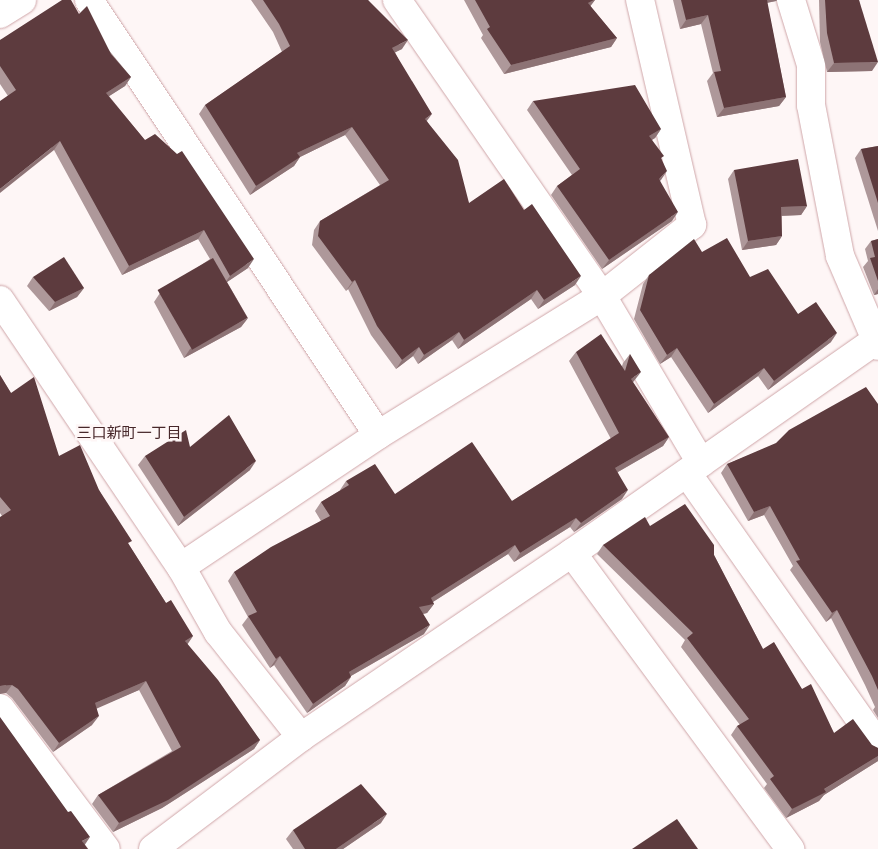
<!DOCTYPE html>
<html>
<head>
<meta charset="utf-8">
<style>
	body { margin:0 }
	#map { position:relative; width:878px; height:849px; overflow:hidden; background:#fef6f6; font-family:"Golos Text","Noto Sans JP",sans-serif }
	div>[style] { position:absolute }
	.roads { filter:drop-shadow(0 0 1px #cfa6a9) drop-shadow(0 0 1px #cfa6a9) }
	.minor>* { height:28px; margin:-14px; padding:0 14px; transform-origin:14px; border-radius:14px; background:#fff }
	.wall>* { inset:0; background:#ae989a }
	.shaded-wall>* { inset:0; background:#8d7375 }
	.building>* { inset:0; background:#5d3b3e; transform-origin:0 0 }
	span { translate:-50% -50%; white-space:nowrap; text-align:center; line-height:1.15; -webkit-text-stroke:5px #fef6f6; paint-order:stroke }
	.neighbourhood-label { font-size:15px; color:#47272a }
</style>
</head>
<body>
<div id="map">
	<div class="roads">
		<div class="minor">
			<i style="left:89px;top:0;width:522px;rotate:56.4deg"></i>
			<i style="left:397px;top:0;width:360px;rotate:55.3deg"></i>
			<i style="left:602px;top:296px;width:194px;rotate:59.3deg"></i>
			<i style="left:791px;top:0;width:68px;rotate:72.9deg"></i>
			<i style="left:811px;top:65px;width:40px;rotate:90deg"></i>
			<i style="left:811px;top:105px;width:154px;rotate:79.1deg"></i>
			<i style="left:840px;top:256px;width:91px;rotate:66.8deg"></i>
			<i style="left:0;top:14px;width:26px;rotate:-32deg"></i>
			<i style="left:0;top:300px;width:323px;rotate:55.9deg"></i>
			<i style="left:181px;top:567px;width:75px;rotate:60.4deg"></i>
			<i style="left:218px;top:632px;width:134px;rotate:51.7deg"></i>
			<i style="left:687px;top:473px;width:332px;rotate:54.9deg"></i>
			<i style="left:572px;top:553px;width:368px;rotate:53.6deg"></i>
			<i style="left:181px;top:567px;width:237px;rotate:-33.8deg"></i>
			<i style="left:378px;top:435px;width:264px;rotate:-31.8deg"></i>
			<i style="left:602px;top:296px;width:115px;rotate:-38.3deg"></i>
			<i style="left:692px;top:225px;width:231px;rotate:-103deg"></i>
			<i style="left:0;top:708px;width:176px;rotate:53.1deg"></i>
			<i style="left:153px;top:849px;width:186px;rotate:-37.1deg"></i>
			<i style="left:301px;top:737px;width:328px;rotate:-34.2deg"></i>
			<i style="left:572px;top:553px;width:371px;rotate:-35deg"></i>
			<i style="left:876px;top:340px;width:6px;rotate:72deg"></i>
		</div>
	</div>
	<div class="wall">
		<i style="clip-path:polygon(251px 0,368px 0,402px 49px,395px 52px,427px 121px,469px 203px,575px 285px,538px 309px,531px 299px,458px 349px,452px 340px,418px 364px,413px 356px,396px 369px,371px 335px,348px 289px,346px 291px,312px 245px,314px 230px,320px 221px,380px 185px,345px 135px,300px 157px,294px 166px,250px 195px,199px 114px,205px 105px,282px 52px,273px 32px)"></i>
		<i style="clip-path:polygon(464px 0,595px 0,590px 6px,617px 38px,611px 47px,504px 74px,481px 38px,483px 35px)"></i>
		<i style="clip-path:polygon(673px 0,777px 0,776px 1px,767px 3px,786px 97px,779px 106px,717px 117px,707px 81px,713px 73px,701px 24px,680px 29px)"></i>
		<i style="clip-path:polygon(819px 0,859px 0,872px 71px,827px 72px,820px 42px)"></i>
		<i style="clip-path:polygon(79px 14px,131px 77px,125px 86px,109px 96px,248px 268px,227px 282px,248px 318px,241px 327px,184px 358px,154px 302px,160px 293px,210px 259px,198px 239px,122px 275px,54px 150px,8px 96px,0 84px,0 40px)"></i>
		<i style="clip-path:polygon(533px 101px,661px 129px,655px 138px,652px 140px,662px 160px,660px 181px,672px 221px,602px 269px,551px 195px,557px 186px,572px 175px,527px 110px)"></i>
		<i style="clip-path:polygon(878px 146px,878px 231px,855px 158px,861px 149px)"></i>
		<i style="clip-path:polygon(734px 170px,807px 206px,801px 215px,782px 216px,782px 236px,776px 245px,742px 250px,728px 179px)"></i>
		<i style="clip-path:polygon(878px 239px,878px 294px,874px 295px,863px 267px,868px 261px,865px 249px,871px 241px)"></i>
		<i style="clip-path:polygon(702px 252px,750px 277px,798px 314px,831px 342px,768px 390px,758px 376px,708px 413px,671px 357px,660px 364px,634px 319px,643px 284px,649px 275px)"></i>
		<i style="clip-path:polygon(33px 277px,84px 288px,77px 297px,49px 311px,27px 286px)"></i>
		<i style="clip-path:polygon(576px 352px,622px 366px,623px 363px,630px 354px,634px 381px,633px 382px,669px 437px,663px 446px,618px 472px,622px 499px,574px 532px,570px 527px,514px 562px,508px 554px,433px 602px,434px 604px,427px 613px,423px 614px,424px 634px,351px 676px,345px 686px,307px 713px,274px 665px,270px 668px,242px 625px,248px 617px,228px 581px,234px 572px,321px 521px,315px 511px,321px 502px,341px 490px,340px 490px,346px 481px,395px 494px,512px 501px,611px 439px,569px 361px)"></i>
		<i style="clip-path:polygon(0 375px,11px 393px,59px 456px,99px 490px,129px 545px,166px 603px,193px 636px,187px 644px,260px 740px,254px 749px,162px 808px,113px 832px,92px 804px,98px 795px,172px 751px,139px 690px,96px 708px,92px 725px,53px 752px,12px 698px,6px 693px,2px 516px,0 513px)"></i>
		<i style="clip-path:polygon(878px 404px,878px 718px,873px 710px,875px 707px,865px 685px,831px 618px,826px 622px,790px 570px,793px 566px,764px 515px,748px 521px,721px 473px,727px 464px)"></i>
		<i style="clip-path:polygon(190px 447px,250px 470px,178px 526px,138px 465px,145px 456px)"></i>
		<i style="clip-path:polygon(650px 526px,714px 555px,763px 649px,802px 689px,834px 733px,872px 745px,878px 748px,878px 761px,824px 795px,819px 801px,786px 818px,764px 788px,767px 784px,731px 735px,737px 726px,740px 725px,681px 647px,685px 640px,597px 554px,603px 545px)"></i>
		<i style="clip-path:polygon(381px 823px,343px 849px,293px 849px,286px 839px,293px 830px)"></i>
	</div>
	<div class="shaded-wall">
		<i style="clip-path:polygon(594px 0,595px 0,589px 8px,588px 3px)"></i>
		<i style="clip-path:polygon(763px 0,777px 0,776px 1px,760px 4px)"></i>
		<i style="clip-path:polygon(708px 15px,701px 24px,680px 29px,686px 20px)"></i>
		<i style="clip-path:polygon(617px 38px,611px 47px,504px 74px,511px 65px)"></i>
		<i style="clip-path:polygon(408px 40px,402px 49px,386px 57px,392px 48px)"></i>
		<i style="clip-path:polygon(878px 62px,872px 71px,827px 72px,834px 63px)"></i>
		<i style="clip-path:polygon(131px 77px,125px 86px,100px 102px,106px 93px)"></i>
		<i style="clip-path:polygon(786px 97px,779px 106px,717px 117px,724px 108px)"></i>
		<i style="clip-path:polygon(432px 114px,426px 122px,425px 119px)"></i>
		<i style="clip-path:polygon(352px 127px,345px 135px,300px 157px,294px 166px,250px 195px,256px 186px,297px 153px)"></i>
		<i style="clip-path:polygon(661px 129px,655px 138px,643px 145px,649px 136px)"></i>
		<i style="clip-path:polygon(60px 141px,54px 150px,0 193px,0 189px)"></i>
		<i style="clip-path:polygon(667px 171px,661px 180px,653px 188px,659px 179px)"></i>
		<i style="clip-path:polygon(807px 206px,801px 215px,775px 216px,781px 207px)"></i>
		<i style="clip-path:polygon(678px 212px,672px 221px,602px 269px,609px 260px)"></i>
		<i style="clip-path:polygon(204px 230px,198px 239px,122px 275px,129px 266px)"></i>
		<i style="clip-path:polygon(782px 236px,776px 245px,742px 250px,748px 241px)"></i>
		<i style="clip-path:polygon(254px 259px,248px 268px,224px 284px,230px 276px)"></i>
		<i style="clip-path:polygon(581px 276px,575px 285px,538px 309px,544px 300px)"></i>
		<i style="clip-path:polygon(355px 280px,348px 289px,346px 291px,352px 282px)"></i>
		<i style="clip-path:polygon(84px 288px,77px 297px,49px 311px,55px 302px)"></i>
		<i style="clip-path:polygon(878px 289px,878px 294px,874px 295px)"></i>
		<i style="clip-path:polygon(537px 290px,531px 299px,458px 349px,464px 340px)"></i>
		<i style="clip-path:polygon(248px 318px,241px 327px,184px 358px,190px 349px)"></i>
		<i style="clip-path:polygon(459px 332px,452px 340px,418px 364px,424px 355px)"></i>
		<i style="clip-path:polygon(837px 333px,831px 342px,768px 390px,774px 381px)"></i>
		<i style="clip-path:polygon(419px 347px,413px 356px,396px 369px,402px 360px)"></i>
		<i style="clip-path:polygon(677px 348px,671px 357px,660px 364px,667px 355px)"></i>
		<i style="clip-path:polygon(764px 368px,758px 376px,708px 413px,714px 404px)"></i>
		<i style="clip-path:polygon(641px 372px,634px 381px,624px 388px,631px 379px)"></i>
		<i style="clip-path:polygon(669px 437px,663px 446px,609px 477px,615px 468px)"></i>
		<i style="clip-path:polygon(256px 461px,250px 470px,178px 526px,184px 517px)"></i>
		<i style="clip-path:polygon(628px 490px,622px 499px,574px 532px,581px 523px)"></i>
		<i style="clip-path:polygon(770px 506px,764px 515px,748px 521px,754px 512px)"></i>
		<i style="clip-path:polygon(576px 518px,570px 527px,514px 562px,520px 553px)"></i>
		<i style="clip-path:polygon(515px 545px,508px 554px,428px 605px,434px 604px,427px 613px,413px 616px,419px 607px,431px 598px)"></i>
		<i style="clip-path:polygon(837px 610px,831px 618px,826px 622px,832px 613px)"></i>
		<i style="clip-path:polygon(430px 625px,424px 634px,342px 681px,349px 672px)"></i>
		<i style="clip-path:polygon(193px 636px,187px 645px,185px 641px)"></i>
		<i style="clip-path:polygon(280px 656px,274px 665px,270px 668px,276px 659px)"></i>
		<i style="clip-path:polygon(351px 677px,345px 686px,307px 713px,313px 704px)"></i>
		<i style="clip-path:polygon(146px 681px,139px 690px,89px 712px,95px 703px)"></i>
		<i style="clip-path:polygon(12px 685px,6px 693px,0 694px,0 686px)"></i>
		<i style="clip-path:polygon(99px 716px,92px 725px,53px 752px,59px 743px)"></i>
		<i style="clip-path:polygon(260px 740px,254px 749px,162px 808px,113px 832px,119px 823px)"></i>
		<i style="clip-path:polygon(878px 756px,878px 761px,824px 795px,819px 801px,786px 818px,792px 809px)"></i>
		<i style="clip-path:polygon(387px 814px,381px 823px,343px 849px,336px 849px)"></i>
		<i style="clip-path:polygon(90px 837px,84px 846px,82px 841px)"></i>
	</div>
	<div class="building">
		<i style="clip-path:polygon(62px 0,71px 0,79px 14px,87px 6px,111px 54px,131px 77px,106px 93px,145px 140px,155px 134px,177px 154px,182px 151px,254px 259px,230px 276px,204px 230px,129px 266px,60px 141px,0 189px,0 101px,16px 90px,0 66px,0 40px)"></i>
		<i style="clip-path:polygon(263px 0,368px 0,408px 40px,392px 48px,432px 114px,425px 119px,458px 160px,469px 203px,504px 179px,524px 210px,532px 204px,581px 276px,544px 300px,537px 290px,464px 340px,459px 332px,424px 355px,419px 347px,402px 360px,377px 326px,355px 280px,352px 282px,318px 236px,320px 221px,389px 180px,352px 127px,297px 153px,300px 157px,256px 186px,205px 105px,290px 46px,279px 24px)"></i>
		<i style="clip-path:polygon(475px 0,594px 0,588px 3px,617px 38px,511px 65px,487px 29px,490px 27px)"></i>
		<i style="clip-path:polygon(681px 0,767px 0,786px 97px,724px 108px,714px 72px,721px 71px,708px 15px,686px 20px)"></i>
		<i style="clip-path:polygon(825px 0,859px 0,878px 62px,834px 63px,827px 33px)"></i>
		<i style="clip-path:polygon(635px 85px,661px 129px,649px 136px,664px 156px,661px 158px,667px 171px,659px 179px,678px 212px,609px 260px,557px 186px,580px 169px,533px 101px)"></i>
		<i style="clip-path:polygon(878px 146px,878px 203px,861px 149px)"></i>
		<i style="clip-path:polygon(798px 159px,807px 206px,781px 207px,782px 236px,748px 241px,734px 170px)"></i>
		<i style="clip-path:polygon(727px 238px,750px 277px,768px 269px,798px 314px,816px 302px,837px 333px,774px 381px,764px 368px,714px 404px,677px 348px,667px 355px,640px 310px,649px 275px,694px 239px,702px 252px)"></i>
		<i style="clip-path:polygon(878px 239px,878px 281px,870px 258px,875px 257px,871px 241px)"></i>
		<i style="clip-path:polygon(64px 257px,84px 288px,55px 302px,33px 277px)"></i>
		<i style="left:213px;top:258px;width:69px;height:64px;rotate:60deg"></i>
		<i style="clip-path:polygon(601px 334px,625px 371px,630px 354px,641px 372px,631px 379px,669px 437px,615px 468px,628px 490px,581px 523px,576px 518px,520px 553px,515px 545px,431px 598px,434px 604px,419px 607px,430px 625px,349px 672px,351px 677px,313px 704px,280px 656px,276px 659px,248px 616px,257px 612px,234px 572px,271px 547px,330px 516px,321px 502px,349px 485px,346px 481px,375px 464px,395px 494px,472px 442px,512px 501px,619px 433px,576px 352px)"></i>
		<i style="clip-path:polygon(0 375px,11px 393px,34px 377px,59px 456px,80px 445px,99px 490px,132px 541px,128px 543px,166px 603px,171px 600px,193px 636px,185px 641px,218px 680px,260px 740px,168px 800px,119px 823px,98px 795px,181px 747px,146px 681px,95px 703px,99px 716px,59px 743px,18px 689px,12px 685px,0 686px,0 517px,11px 510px,0 497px)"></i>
		<i style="clip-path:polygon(866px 387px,878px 404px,878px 690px,872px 676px,837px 610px,832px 613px,796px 561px,800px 560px,770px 506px,754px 512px,727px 464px,776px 443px,789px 430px)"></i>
		<i style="clip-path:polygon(229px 415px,256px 461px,184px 517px,145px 456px,186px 430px,190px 447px)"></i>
		<i style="clip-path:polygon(685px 504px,714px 545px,714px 555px,763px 649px,774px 642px,802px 689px,811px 684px,834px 733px,853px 719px,872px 745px,878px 748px,878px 756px,824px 789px,826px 792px,792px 809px,770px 779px,774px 776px,737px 726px,749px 719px,687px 638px,693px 633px,603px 545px,645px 517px,650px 526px)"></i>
		<i style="clip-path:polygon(0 717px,68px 812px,71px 811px,90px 837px,82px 841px,88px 849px,0 849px)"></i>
		<i style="clip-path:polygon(361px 784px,387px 814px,336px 849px,305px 849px,293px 830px)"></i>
		<i style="clip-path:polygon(677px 819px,698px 849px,632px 849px)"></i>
	</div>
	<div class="neighbourhood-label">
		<span style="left:129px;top:433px">三口新町一丁目</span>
	</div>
</div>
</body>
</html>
